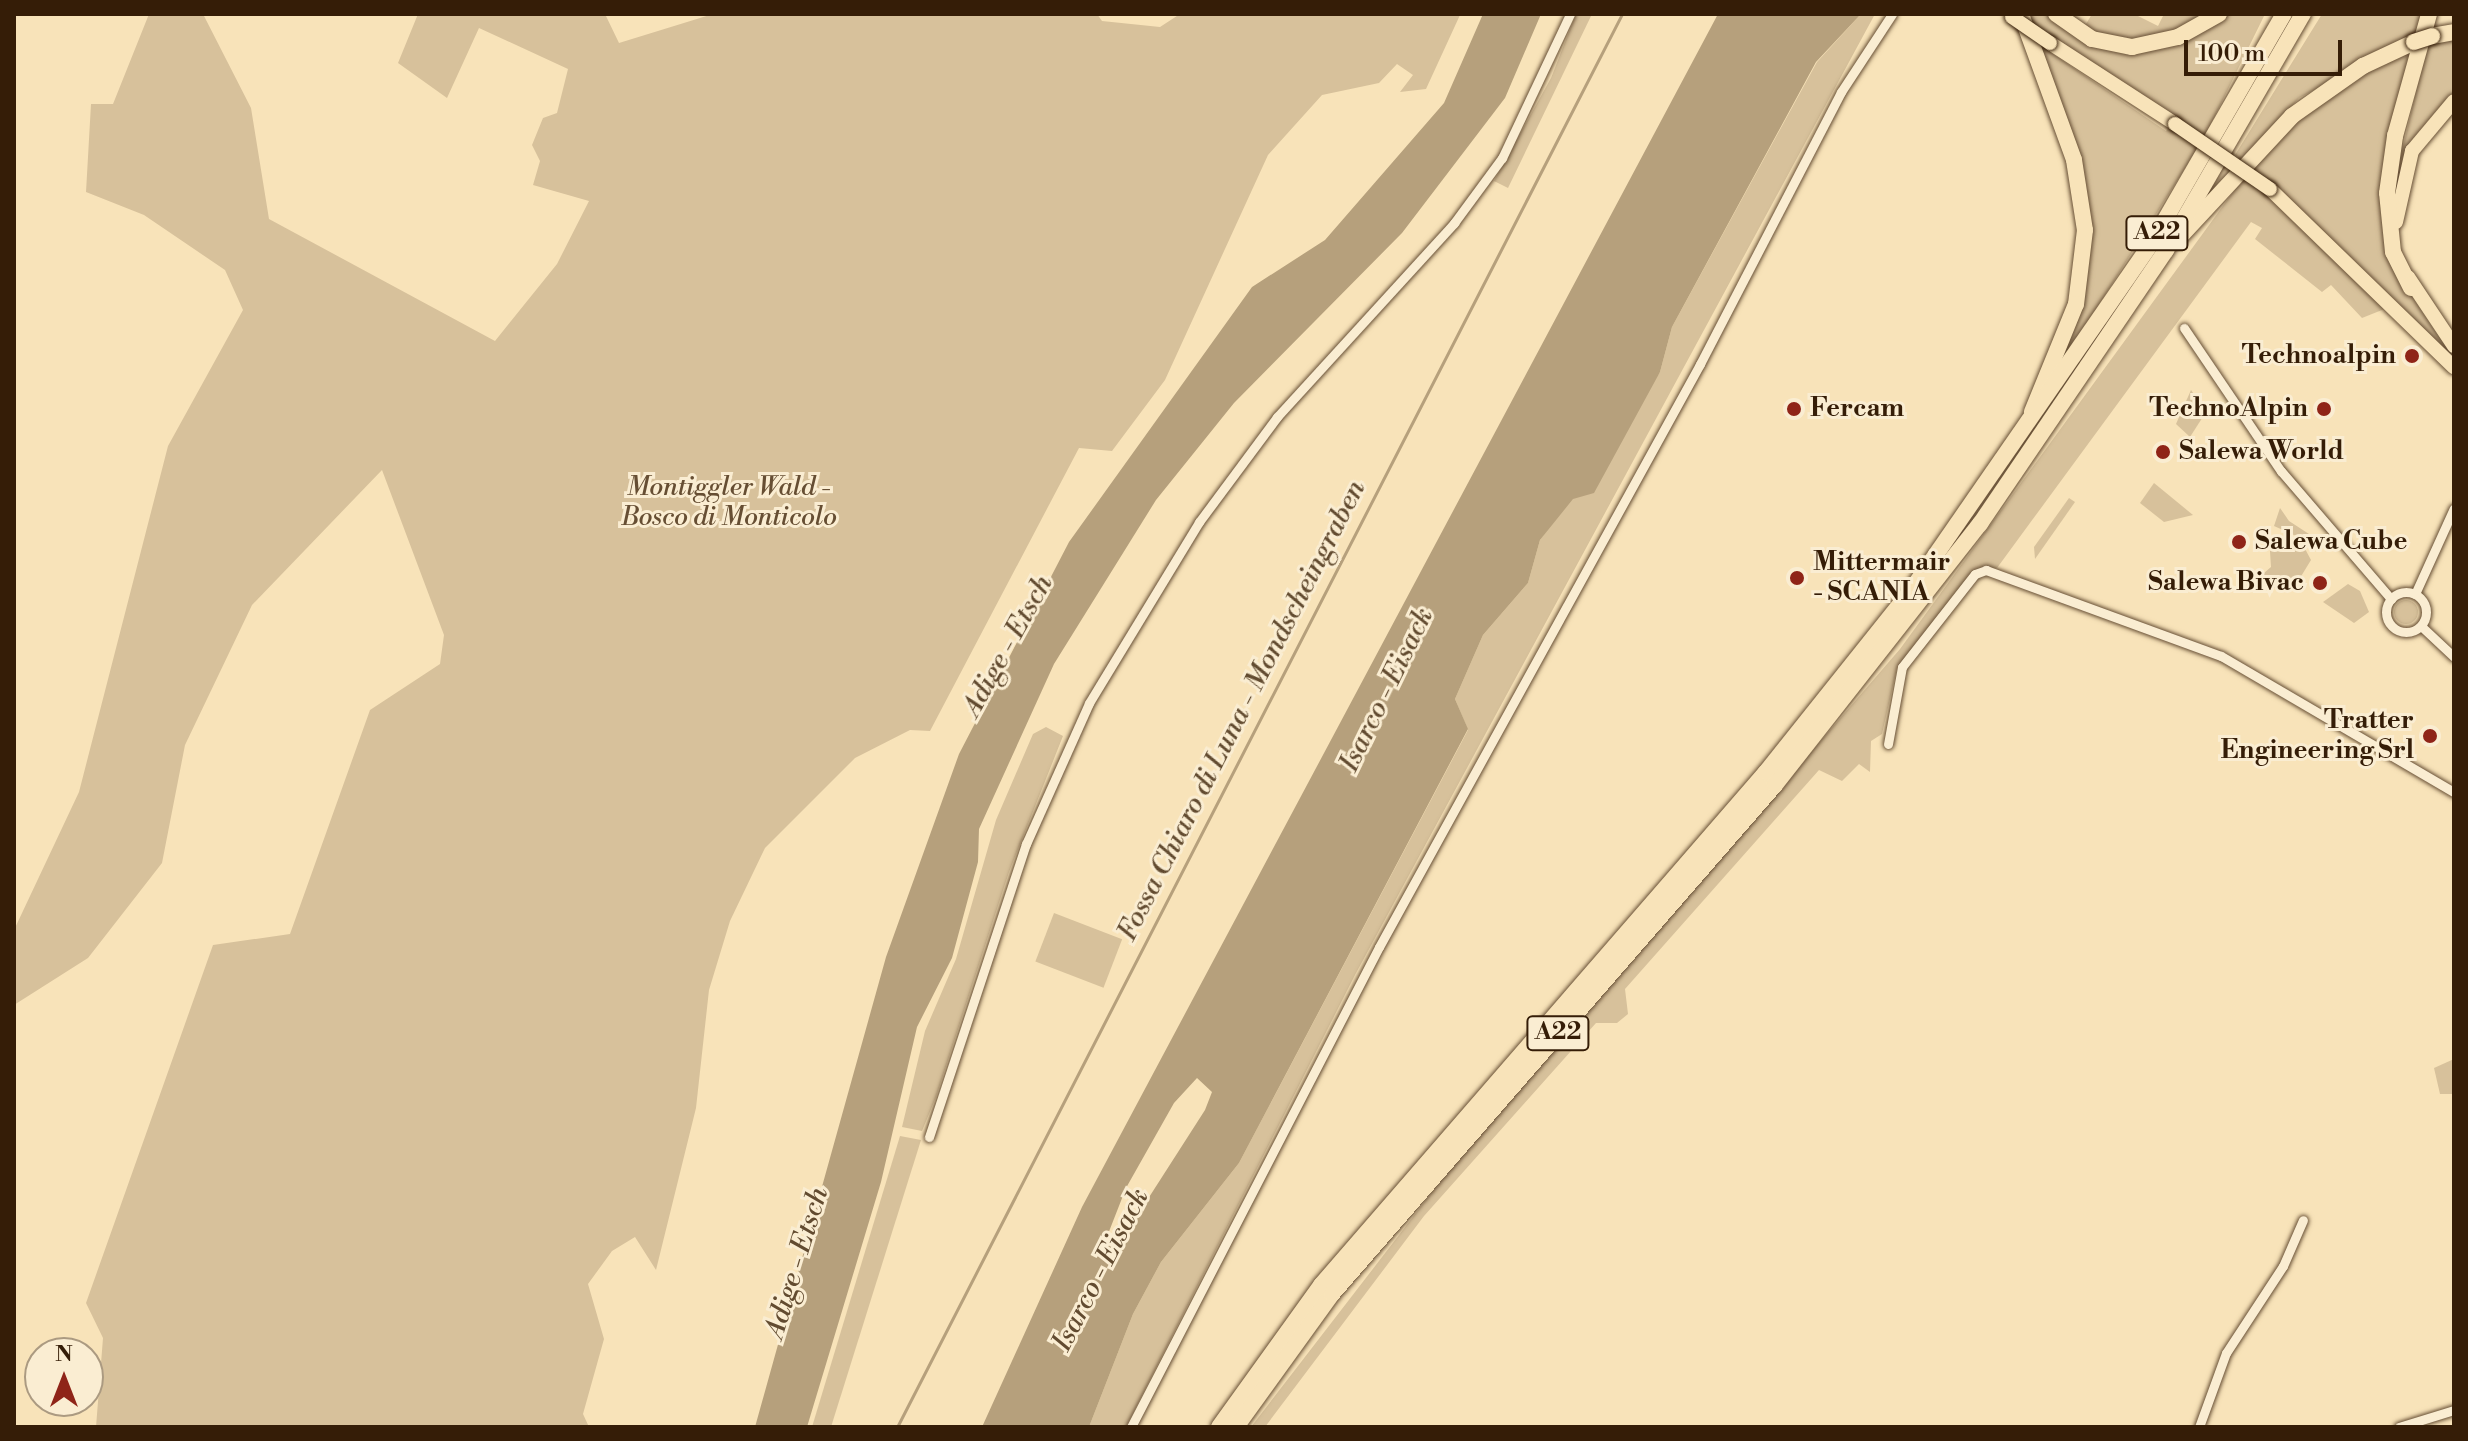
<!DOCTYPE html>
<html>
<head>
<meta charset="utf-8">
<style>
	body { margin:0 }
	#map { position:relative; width:2468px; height:1441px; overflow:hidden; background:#f8e3b9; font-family:"Libre Bodoni",serif }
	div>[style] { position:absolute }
	.green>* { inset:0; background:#d7c19b; transform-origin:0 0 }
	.round { border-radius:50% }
	.water>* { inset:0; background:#b6a07c }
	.stream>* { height:3px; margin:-1.5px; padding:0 1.5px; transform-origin:1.5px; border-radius:1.5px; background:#b6a07c }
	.roads { filter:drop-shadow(0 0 2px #664e34) drop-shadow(0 0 2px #664e34) }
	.minor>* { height:9px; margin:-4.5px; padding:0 4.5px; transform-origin:4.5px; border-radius:4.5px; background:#faedd2 }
	.minor>.ring { margin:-4.5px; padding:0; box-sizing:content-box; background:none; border:9px solid #faedd2; border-radius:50% }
	.primary>* { height:14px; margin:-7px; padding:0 7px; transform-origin:7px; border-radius:7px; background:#f8e3b9 }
	.motorway>* { height:16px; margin:-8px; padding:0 8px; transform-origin:8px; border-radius:8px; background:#f8e3b9 }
	.bridges { filter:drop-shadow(0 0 2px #351d07) drop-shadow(0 0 2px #351d07) }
	.primary-bridge>* { height:14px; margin:-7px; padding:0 7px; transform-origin:7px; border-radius:7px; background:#f8e3b9 }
	.motorway-bridge>* { height:16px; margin:-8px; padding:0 8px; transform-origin:8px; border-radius:8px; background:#f8e3b9 }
	.dots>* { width:22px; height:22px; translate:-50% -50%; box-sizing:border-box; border:4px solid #faedd2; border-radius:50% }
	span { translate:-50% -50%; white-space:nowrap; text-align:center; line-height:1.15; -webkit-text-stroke:6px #faedd2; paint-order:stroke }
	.shield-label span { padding:2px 6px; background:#faedd2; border:2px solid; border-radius:6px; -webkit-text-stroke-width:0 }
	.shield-label { font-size:24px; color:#351d07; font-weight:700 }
	.poi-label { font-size:26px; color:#351d07; font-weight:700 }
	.right { translate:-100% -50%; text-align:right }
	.left { translate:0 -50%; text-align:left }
	.park-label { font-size:26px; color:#664e33; font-style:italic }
	.water-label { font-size:28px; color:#624b30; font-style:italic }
	.frame { position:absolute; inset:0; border:16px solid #351d07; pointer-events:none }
	.north { position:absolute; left:24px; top:1337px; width:80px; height:80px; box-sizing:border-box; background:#faedd2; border:2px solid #ab9a81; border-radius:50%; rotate:0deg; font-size:22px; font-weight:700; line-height:32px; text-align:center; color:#351d07 }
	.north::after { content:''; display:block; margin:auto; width:28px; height:36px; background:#8f2418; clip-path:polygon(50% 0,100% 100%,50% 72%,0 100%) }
	.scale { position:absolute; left:2184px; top:40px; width:158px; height:36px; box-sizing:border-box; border:4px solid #351d07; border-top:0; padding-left:10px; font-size:24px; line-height:28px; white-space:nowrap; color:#351d07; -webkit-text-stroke:6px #faedd2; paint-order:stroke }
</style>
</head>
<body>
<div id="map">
	<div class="green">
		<i style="clip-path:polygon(149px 14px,203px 14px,251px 108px,269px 219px,495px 341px,557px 264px,589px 201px,533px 185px,540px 161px,532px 145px,543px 118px,557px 113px,568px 69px,479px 28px,447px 98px,398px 63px,418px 14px,605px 14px,619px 43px,713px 14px,1097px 14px,1102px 21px,1160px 27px,1180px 14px,1460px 15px,1426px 89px,1400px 92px,1413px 75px,1397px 64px,1379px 83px,1322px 95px,1268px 155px,1165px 380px,1112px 451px,1079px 448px,930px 731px,910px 730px,855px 758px,765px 848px,730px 921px,709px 990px,696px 1108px,656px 1270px,635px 1237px,612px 1251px,588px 1284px,604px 1339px,583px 1414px,589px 1427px,96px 1427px,103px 1338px,86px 1303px,213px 945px,290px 934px,370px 710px,440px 664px,444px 635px,382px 470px,252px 605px,185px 745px,162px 863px,88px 958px,14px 1005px,14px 930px,79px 792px,168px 446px,243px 310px,225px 270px,144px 215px,86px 192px,91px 104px,113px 104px)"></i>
		<i style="clip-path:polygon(1576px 14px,1592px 14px,1508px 188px,1494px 181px,1551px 78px)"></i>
		<i style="clip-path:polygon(1861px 14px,1875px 14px,1355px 975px,1126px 1427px,1089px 1427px,1133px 1314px,1161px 1262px,1239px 1163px,1468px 730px,1455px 699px,1483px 635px,1528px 583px,1540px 540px,1660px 372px,1672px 327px,1817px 62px)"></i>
		<i style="clip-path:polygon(evenodd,2026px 14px,2049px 14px,2140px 50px,2225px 14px,2265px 14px,2204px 138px,2059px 368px,2073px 330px,2083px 170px,2026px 14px,2038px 26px,2176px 119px,2176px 120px,2166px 131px,2047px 50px,2038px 26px)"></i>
		<i style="clip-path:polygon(2092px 14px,2134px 14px,2158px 26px,2164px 14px,2211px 14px,2182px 30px,2131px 40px,2095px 34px,2072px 18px,2086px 24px)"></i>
		<i style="clip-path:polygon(2322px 14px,2423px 14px,2418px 35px,2299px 98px,2242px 160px,2235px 155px)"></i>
		<i style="clip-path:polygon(2454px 38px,2454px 95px,2400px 160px,2427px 45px)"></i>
		<i style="clip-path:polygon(2413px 49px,2388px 217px,2409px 292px,2454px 360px,2271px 182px,2387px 308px,2362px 318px,2331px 285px,2322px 292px,2255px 239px,2262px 228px,2251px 222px,1997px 568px,1973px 571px,1897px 668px,1882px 734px,1871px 741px,1870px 772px,1859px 764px,1842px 781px,1819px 770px,1625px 989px,1628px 1014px,1617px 1023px,1596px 1023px,1424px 1216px,1265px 1427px,1251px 1427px,1436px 1187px,1900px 649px,2263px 151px,2337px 86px)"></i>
		<i style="clip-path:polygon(2191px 390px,2206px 412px,2190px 437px,2176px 424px)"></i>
		<i style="clip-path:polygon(2154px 483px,2193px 515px,2164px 522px,2140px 503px)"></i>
		<i style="clip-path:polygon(2069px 498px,2075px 502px,2035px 559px,2034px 547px)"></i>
		<i style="clip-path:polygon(2280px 508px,2289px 521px,2309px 534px,2303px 539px,2274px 526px)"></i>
		<i style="clip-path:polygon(2269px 536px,2303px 545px,2311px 560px,2300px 578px,2277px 589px,2257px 579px,2271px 567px)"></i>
		<i style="clip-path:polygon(2348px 584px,2360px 591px,2369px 612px,2354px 623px,2323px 602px)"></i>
		<i class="round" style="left:2394px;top:600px;width:24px;height:24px"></i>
		<i style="clip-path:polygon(1046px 727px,1063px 736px,1009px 872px,936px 1097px,922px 1131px,902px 1127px,925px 1031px,956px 959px,996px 820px,1033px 734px)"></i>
		<i style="left:1054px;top:913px;width:73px;height:52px;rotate:21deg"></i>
		<i style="clip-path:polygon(2454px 1059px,2454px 1094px,2440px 1094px,2434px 1068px)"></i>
		<i style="clip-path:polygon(900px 1136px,921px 1140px,831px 1427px,812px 1427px)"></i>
	</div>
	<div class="water">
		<i style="clip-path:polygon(1483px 14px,1541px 14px,1505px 98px,1402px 233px,1234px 403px,1156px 500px,1054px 664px,979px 829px,978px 862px,952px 958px,917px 1027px,881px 1182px,807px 1427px,755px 1427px,886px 957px,959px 754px,1069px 542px,1252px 287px,1325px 240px,1444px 103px)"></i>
		<i style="clip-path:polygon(evenodd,1718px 14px,1861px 14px,1816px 62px,1672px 327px,1660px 372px,1594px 493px,1573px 499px,1540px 540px,1528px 583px,1483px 635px,1455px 699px,1468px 729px,1239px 1163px,1161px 1262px,1133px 1314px,1089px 1427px,982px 1427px,1082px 1207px,1718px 14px,1197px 1078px,1212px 1092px,1205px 1110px,1128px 1230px,1101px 1252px,1126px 1188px,1174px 1103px,1197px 1078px)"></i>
	</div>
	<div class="stream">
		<i style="left:897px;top:1427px;width:1588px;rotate:-62.84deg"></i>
	</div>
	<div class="roads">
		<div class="minor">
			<i style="left:2184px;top:328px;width:173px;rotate:55.9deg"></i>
			<i style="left:2281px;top:471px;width:169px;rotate:49.3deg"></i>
			<i class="ring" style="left:2386px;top:592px;width:31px;height:31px"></i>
			<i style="left:2415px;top:594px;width:94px;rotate:-65.6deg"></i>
			<i style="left:2421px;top:626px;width:45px;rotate:43.2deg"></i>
			<i style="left:1888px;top:744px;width:78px;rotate:-79.7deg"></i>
			<i style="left:1902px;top:667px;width:118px;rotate:-51.9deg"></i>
			<i style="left:1975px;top:574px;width:12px;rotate:-20deg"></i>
			<i style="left:1986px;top:570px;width:250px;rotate:20.1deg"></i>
			<i style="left:2221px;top:656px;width:270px;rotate:30.3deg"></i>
			<i style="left:929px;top:1137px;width:309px;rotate:-71.7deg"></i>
			<i style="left:1026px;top:844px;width:154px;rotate:-65.9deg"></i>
			<i style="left:1089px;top:703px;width:212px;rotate:-58.7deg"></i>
			<i style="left:1199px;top:522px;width:131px;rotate:-53.4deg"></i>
			<i style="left:1277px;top:417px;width:263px;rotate:-47.6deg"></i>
			<i style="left:1454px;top:223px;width:81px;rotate:-53.6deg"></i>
			<i style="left:1502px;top:158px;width:159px;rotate:-64.7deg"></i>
			<i style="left:1131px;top:1427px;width:540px;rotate:-62.68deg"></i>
			<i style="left:1379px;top:947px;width:666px;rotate:-61.16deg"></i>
			<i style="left:1700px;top:364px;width:306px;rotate:-62.6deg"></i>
			<i style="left:1841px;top:92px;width:93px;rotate:-56.8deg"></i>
			<i style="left:2199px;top:1427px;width:79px;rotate:-70deg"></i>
			<i style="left:2226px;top:1353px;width:104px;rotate:-56.8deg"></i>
			<i style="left:2283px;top:1266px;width:50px;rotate:-66.5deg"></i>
			<i style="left:2399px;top:1427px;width:58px;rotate:-17.2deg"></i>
		</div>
		<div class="primary">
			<i style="left:2050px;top:43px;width:149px;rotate:32.9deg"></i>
			<i style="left:2270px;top:189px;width:256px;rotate:44.1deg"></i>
			<i style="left:2396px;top:222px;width:73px;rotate:-77.3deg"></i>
			<i style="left:2412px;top:151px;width:65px;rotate:-50deg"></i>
			<i style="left:2408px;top:277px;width:83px;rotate:56.3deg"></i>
		</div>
		<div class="motorway">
			<i style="left:2021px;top:14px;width:155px;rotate:70deg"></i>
			<i style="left:2074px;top:160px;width:71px;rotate:81.1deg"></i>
			<i style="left:2085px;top:230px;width:75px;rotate:96.9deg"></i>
			<i style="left:2076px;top:304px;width:117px;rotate:112.2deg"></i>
			<i style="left:2056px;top:14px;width:44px;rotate:34.8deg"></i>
			<i style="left:2092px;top:39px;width:41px;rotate:11.3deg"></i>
			<i style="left:2132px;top:47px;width:47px;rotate:-12.3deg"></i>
			<i style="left:2178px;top:37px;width:47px;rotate:-29.3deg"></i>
			<i style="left:2432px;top:36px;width:22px;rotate:-10deg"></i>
			<i style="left:2176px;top:241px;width:171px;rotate:-47.1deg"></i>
			<i style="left:2292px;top:116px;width:87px;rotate:-35.2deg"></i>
			<i style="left:2363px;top:66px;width:56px;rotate:-25.2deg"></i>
			<i style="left:2411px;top:288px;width:40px;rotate:-116.6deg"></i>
			<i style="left:2393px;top:252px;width:59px;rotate:-95.8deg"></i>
			<i style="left:2387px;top:193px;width:58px;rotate:-82deg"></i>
			<i style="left:2395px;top:136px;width:127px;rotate:-74.4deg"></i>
			<i style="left:1219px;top:1427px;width:175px;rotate:-54.3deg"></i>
			<i style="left:1321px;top:1285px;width:679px;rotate:-49.06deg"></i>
			<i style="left:1766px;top:772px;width:234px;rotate:-51.4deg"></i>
			<i style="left:1912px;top:589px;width:420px;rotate:-55.3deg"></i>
			<i style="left:2151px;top:244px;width:266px;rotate:-60deg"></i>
			<i style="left:1236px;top:1427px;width:164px;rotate:-54.2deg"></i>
			<i style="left:1332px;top:1294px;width:675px;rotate:-48.97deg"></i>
			<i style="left:1775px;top:785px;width:332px;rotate:-51.9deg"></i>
			<i style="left:1980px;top:524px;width:331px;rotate:-55.8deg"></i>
			<i style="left:2166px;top:250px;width:273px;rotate:-59.9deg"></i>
		</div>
	</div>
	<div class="bridges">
		<div class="primary-bridge">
			<i style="left:2012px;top:17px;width:46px;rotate:34.4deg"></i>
			<i style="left:2175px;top:124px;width:115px;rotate:34.4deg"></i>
		</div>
		<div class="motorway-bridge">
			<i style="left:2414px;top:42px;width:19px;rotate:-18deg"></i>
		</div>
	</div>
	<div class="dots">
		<i style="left:2412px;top:356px;background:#8f2418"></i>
		<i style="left:1794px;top:409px;background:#8f2418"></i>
		<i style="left:2324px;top:409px;background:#8f2418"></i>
		<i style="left:2163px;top:452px;background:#8f2418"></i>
		<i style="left:2239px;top:542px;background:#8f2418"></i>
		<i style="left:1797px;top:578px;background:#8f2418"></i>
		<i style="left:2320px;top:583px;background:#8f2418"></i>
		<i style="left:2430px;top:736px;background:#8f2418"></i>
	</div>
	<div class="shield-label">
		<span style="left:2157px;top:233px">A22</span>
		<span style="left:1558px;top:1033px">A22</span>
	</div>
	<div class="poi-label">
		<span class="right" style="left:2396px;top:356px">Technoalpin</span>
		<span class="left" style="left:1810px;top:409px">Fercam</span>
		<span class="right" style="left:2308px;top:409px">TechnoAlpin</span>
		<span class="left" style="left:2179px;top:452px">Salewa World</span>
		<span class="left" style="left:2255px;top:542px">Salewa Cube</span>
		<span class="left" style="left:1813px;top:578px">Mittermair<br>- SCANIA</span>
		<span class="right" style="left:2304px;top:583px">Salewa Bivac</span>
		<span class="right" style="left:2414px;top:736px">Tratter<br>Engineering Srl</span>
	</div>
	<div class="park-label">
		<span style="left:729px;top:503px">Montiggler Wald -<br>Bosco di Monticolo</span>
	</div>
	<div class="water-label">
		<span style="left:1008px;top:646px;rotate:-61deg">Adige - Etsch</span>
		<span style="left:1387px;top:690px;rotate:-64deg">Isarco - Eisack</span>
		<span style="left:1242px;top:711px;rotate:-63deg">Fossa Chiaro di Luna - Mondscheingraben</span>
		<span style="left:797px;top:1263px;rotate:-73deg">Adige - Etsch</span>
		<span style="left:1101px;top:1270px;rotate:-63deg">Isarco - Eisack</span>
	</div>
	<div class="frame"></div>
	<div class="north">N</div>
	<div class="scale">100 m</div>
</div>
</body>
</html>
